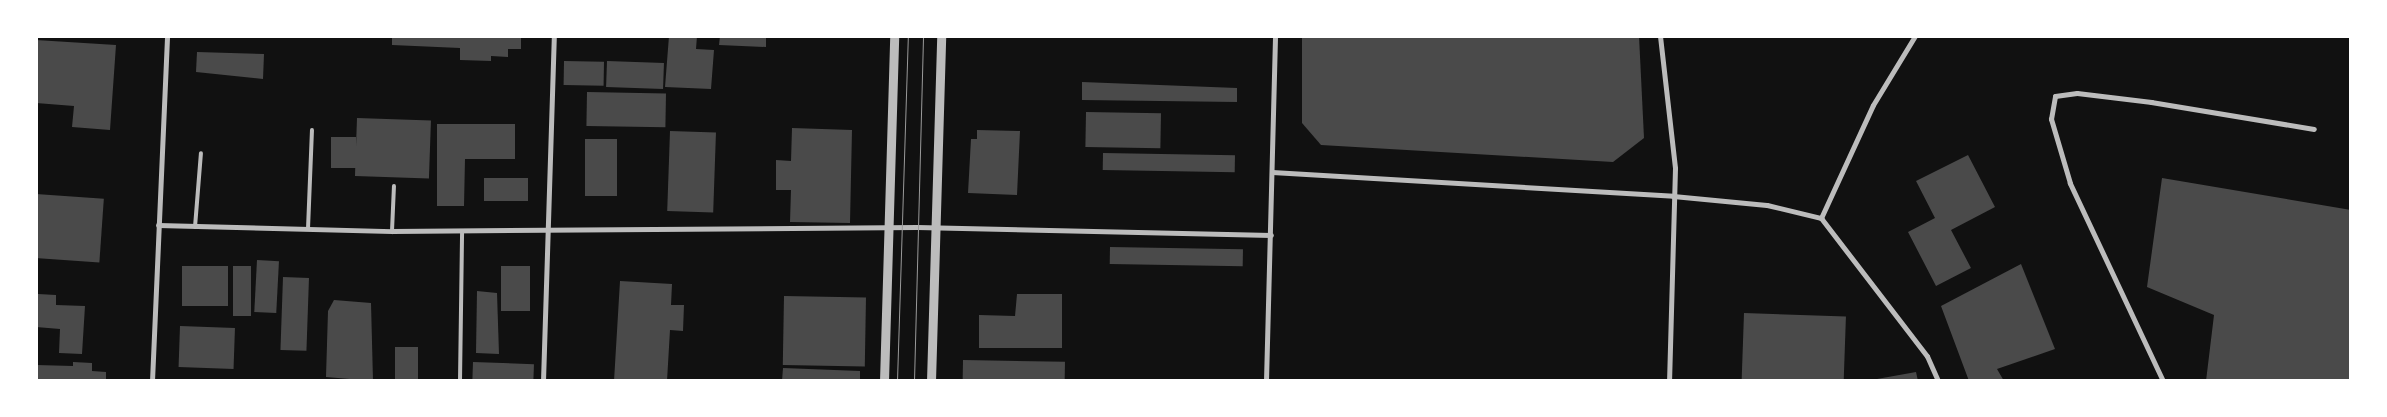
<!DOCTYPE html>
<html>
<head>
<meta charset="utf-8">
<style>
	body { margin:0 }
	#map { position:relative; width:2387px; height:417px; overflow:hidden; background:#111; font-family:"Fira Sans Condensed",sans-serif }
	div>[style] { position:absolute }
	.building>* { inset:0; background:#4a4a4a; transform-origin:0 0 }
	.service>* { height:4px; margin:-2px; padding:0 2px; transform-origin:2px; border-radius:2px; background:#bcbcbc }
	.minor>* { height:5px; margin:-2.5px; padding:0 2.5px; transform-origin:2.5px; border-radius:2.5px; background:#bcbcbc }
	.tertiary>* { height:9px; margin:-4.5px; padding:0 4.5px; transform-origin:4.5px; border-radius:4.5px; background:#bcbcbc }
	.tram>* { height:1px; margin:-0.5px; padding:0 0.5px; transform-origin:0.5px; border-radius:0.5px; background:#9a9a9a }
	span { translate:-50% -50%; white-space:nowrap; text-align:center; line-height:1.15; -webkit-text-stroke:4px #fff; paint-order:stroke }
	.frame { position:absolute; inset:0; border:38px solid #fff; pointer-events:none }
</style>
</head>
<body>
<div id="map">
	<div class="building">
		<i style="clip-path:polygon(392px 36px,521px 36px,521px 49px,508px 49px,508px 57px,491px 56px,491px 61px,460px 60px,460px 48px,392px 45px)"></i>
		<i style="clip-path:polygon(669px 36px,697px 36px,696px 49px,714px 50px,711px 89px,665px 87px)"></i>
		<i style="clip-path:polygon(720px 36px,766px 36px,766px 47px,719px 45px)"></i>
		<i style="clip-path:polygon(1302px 36px,1639px 36px,1644px 138px,1613px 162px,1321px 145px,1302px 123px)"></i>
		<i style="clip-path:polygon(36px 40px,116px 45px,110px 130px,72px 127px,74px 106px,36px 103px)"></i>
		<i style="clip-path:polygon(197px 52px,264px 54px,263px 79px,196px 72px)"></i>
		<i style="left:564px;top:61px;width:40px;height:24px;rotate:1deg"></i>
		<i style="left:607px;top:61px;width:57px;height:26px;rotate:2deg"></i>
		<i style="clip-path:polygon(1082px 82px,1237px 88px,1237px 102px,1082px 100px)"></i>
		<i style="left:587px;top:92px;width:79px;height:34px;rotate:1deg"></i>
		<i style="left:1086px;top:112px;width:75px;height:35px;rotate:1deg"></i>
		<i style="left:357px;top:118px;width:74px;height:58px;rotate:2deg"></i>
		<i style="clip-path:polygon(437px 124px,515px 124px,515px 159px,465px 159px,464px 206px,437px 206px)"></i>
		<i style="clip-path:polygon(792px 128px,852px 130px,850px 223px,790px 222px,791px 190px,776px 190px,776px 160px,791px 161px)"></i>
		<i style="clip-path:polygon(977px 130px,1020px 131px,1017px 195px,968px 193px,971px 139px,977px 139px)"></i>
		<i style="left:670px;top:131px;width:46px;height:80px;rotate:2deg"></i>
		<i style="left:331px;top:137px;width:25px;height:31px"></i>
		<i style="left:585px;top:139px;width:32px;height:57px"></i>
		<i style="left:1103px;top:153px;width:132px;height:17px;rotate:1deg"></i>
		<i style="clip-path:polygon(1968px 155px,1995px 207px,1951px 230px,1971px 268px,1936px 286px,1908px 232px,1935px 218px,1916px 181px)"></i>
		<i style="left:484px;top:178px;width:44px;height:23px"></i>
		<i style="clip-path:polygon(2162px 178px,2351px 210px,2351px 381px,2206px 381px,2214px 315px,2147px 287px)"></i>
		<i style="left:36px;top:194px;width:68px;height:64px;rotate:4deg"></i>
		<i style="left:1110px;top:247px;width:133px;height:17px;rotate:1deg"></i>
		<i style="left:257px;top:260px;width:22px;height:52px;rotate:3deg"></i>
		<i style="clip-path:polygon(2021px 264px,2055px 349px,1997px 369px,2004px 381px,1969px 381px,1941px 306px)"></i>
		<i style="left:182px;top:266px;width:46px;height:40px"></i>
		<i style="left:233px;top:266px;width:18px;height:50px"></i>
		<i style="left:501px;top:266px;width:29px;height:45px"></i>
		<i style="left:283px;top:277px;width:26px;height:73px;rotate:2deg"></i>
		<i style="clip-path:polygon(620px 281px,672px 284px,671px 305px,684px 305px,683px 331px,670px 330px,667px 381px,614px 381px)"></i>
		<i style="clip-path:polygon(36px 286px,38px 294px,56px 295px,56px 305px,85px 306px,82px 354px,59px 353px,60px 329px,36px 327px)"></i>
		<i style="clip-path:polygon(477px 291px,497px 293px,499px 354px,476px 353px)"></i>
		<i style="clip-path:polygon(1017px 294px,1062px 294px,1062px 348px,979px 348px,979px 315px,1015px 316px)"></i>
		<i style="left:784px;top:296px;width:82px;height:69px;rotate:1deg"></i>
		<i style="clip-path:polygon(334px 300px,371px 303px,373px 381px,326px 377px,328px 311px)"></i>
		<i style="left:1744px;top:313px;width:102px;height:66px;rotate:2deg"></i>
		<i style="left:180px;top:326px;width:55px;height:41px;rotate:2deg"></i>
		<i style="left:395px;top:347px;width:23px;height:34px"></i>
		<i style="left:963px;top:360px;width:102px;height:21px;rotate:1deg"></i>
		<i style="clip-path:polygon(73px 362px,92px 363px,92px 371px,106px 372px,106px 381px,36px 381px,36px 365px,73px 366px)"></i>
		<i style="left:473px;top:362px;width:61px;height:19px;rotate:2deg"></i>
		<i style="clip-path:polygon(783px 368px,860px 371px,860px 381px,782px 381px)"></i>
		<i style="clip-path:polygon(1916px 372px,1918px 381px,1877px 381px,1877px 379px)"></i>
	</div>
	<div class="service">
		<i style="left:195px;top:227px;width:74px;rotate:-85.4deg"></i>
		<i style="left:308px;top:229px;width:99px;rotate:-87.7deg"></i>
		<i style="left:392px;top:231px;width:45px;rotate:-87.5deg"></i>
		<i style="left:460px;top:381px;width:150px;rotate:-89.2deg"></i>
	</div>
	<div class="minor">
		<i style="left:1660px;top:36px;width:133px;rotate:83.5deg"></i>
		<i style="left:1675px;top:168px;width:213px;rotate:91.6deg"></i>
		<i style="left:1272px;top:172px;width:402px;rotate:3.4deg"></i>
		<i style="left:1673px;top:196px;width:94px;rotate:5.5deg"></i>
		<i style="left:1767px;top:205px;width:56px;rotate:13.5deg"></i>
		<i style="left:1821px;top:218px;width:174px;rotate:52.5deg"></i>
		<i style="left:1927px;top:356px;width:27px;rotate:66deg"></i>
		<i style="left:1821px;top:218px;width:124px;rotate:-65.3deg"></i>
		<i style="left:1873px;top:105px;width:81px;rotate:-58.7deg"></i>
		<i style="left:158px;top:225px;width:234px;rotate:1.5deg"></i>
		<i style="left:392px;top:231px;width:525px;rotate:-0.44deg"></i>
		<i style="left:917px;top:227px;width:354px;rotate:1.3deg"></i>
		<i style="left:152px;top:381px;width:345px;rotate:-87.5deg"></i>
		<i style="left:543px;top:381px;width:345px;rotate:-88.2deg"></i>
		<i style="left:1266px;top:381px;width:345px;rotate:-88.5deg"></i>
		<i style="left:2163px;top:381px;width:219px;rotate:-115.2deg"></i>
		<i style="left:2070px;top:183px;width:67px;rotate:-106.5deg"></i>
		<i style="left:2051px;top:119px;width:23px;rotate:-80deg"></i>
		<i style="left:2055px;top:96px;width:22px;rotate:-8deg"></i>
		<i style="left:2077px;top:93px;width:75px;rotate:6.9deg"></i>
		<i style="left:2151px;top:102px;width:165px;rotate:9.4deg"></i>
	</div>
	<div class="tertiary">
		<i style="left:884px;top:381px;width:345px;rotate:-88.3deg"></i>
		<i style="left:931px;top:381px;width:345px;rotate:-88.3deg"></i>
	</div>
	<div class="tram">
		<i style="left:897px;top:381px;width:345px;rotate:-88.2deg"></i>
		<i style="left:914px;top:381px;width:345px;rotate:-88.5deg"></i>
	</div>
	<div class="frame"></div>
</div>
</body>
</html>
